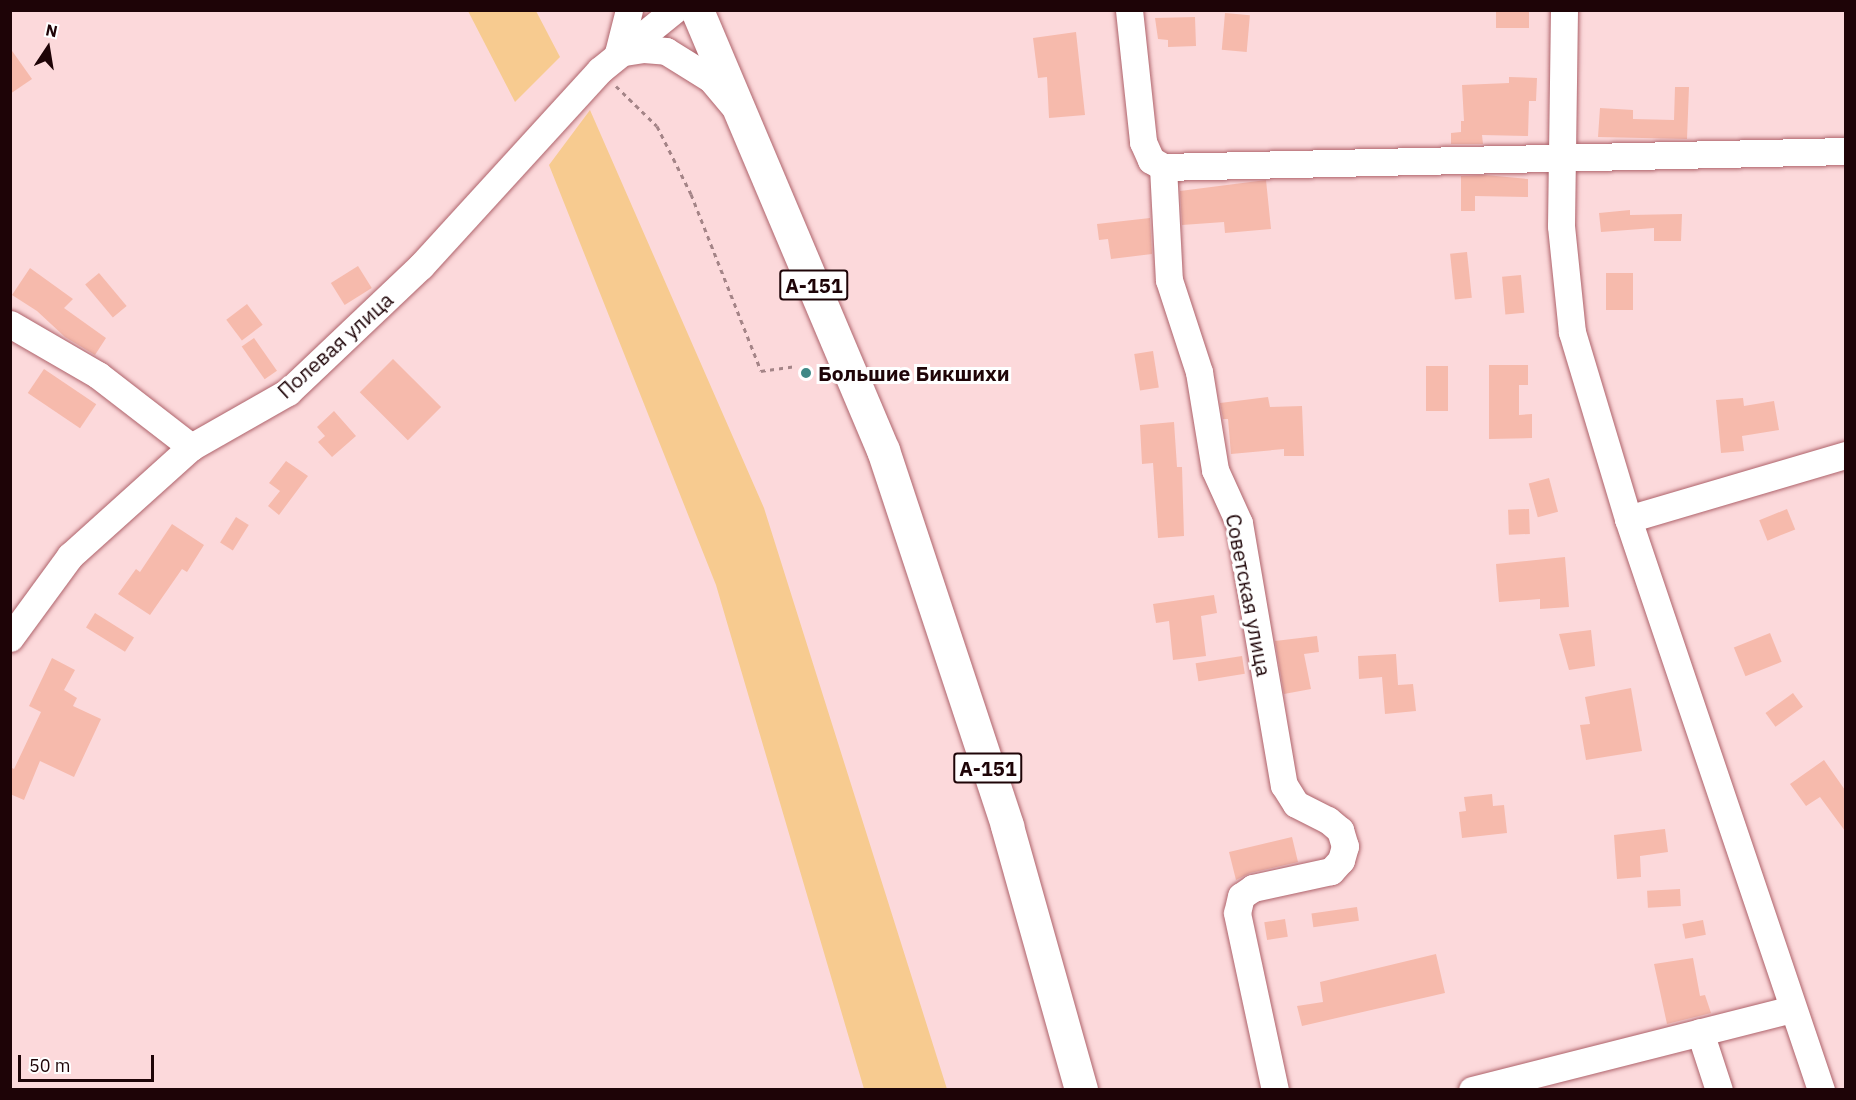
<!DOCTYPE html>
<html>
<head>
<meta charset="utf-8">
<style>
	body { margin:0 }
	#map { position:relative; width:1856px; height:1100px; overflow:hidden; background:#fcd9db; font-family:"IBM Plex Sans",sans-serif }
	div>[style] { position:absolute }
	.green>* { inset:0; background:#f7cb90 }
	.building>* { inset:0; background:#f6baac; transform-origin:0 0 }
	.path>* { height:3px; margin-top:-1.5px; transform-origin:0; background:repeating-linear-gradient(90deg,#a48487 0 4.5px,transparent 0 9px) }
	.roads { filter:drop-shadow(0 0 2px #ae636b) drop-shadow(0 0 2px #ae636b) }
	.minor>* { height:27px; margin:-13.5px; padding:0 13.5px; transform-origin:13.5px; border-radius:13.5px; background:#fff }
	.highway>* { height:33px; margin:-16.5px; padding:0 16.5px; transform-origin:16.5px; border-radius:16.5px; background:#fff }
	.dots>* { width:16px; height:16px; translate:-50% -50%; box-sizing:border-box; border:3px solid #fff; border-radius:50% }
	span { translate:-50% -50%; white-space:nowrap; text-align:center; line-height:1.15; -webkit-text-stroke:6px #fff; paint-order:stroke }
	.shield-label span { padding:2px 4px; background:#fff; border:2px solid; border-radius:4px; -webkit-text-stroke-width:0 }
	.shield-label { font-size:20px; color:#1e0407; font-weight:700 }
	.street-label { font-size:21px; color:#1e0407 }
	.poi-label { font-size:21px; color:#1e0407; font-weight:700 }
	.left { translate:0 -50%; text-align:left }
	.frame { position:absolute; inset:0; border:12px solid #1e0407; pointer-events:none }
	.north { position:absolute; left:18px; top:18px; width:60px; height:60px; -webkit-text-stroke:4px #fff; paint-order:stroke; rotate:12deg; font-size:16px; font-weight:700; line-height:24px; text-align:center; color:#1e0407 }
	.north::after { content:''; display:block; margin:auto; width:21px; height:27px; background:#1e0407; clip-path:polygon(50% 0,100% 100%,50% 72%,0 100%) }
	.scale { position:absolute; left:18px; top:1055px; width:136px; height:27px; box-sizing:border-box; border:3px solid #1e0407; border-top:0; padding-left:8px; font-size:18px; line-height:21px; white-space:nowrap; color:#1e0407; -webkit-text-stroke:4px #fff; paint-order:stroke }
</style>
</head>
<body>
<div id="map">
	<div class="green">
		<i style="clip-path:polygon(468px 11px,536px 11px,560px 57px,515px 102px)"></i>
		<i style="clip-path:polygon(590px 110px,764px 508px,947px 1089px,864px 1089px,716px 585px,549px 165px)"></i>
	</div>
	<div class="building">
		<i style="left:1496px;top:10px;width:33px;height:18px"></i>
		<i style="left:1225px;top:13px;width:25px;height:37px;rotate:5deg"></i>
		<i style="clip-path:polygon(1195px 17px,1196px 46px,1168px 47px,1168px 40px,1158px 39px,1155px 18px)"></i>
		<i style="clip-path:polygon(1076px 32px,1085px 115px,1049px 118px,1047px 77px,1038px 78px,1033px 38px)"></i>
		<i style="clip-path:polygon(10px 48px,32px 79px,10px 94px)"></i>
		<i style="clip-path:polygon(1509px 77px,1537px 78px,1536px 101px,1529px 101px,1528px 136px,1482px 135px,1483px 144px,1451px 144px,1451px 133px,1461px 132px,1461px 121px,1464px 121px,1462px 85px,1509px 83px)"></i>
		<i style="clip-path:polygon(1675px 87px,1689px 87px,1687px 139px,1598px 137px,1600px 108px,1633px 110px,1633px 119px,1674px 120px)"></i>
		<i style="clip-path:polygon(1485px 175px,1528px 179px,1528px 197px,1475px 196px,1475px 211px,1461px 211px,1461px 176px)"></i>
		<i style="clip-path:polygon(1266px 180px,1271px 229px,1225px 233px,1224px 222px,1182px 225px,1180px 191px)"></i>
		<i style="clip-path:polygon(1630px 210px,1630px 215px,1682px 214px,1681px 241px,1654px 241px,1654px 228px,1601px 232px,1599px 213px)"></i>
		<i style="clip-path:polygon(1150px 218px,1152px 254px,1111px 259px,1108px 239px,1099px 240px,1097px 224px)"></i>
		<i style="left:1467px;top:252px;width:46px;height:17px;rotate:84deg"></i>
		<i style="left:358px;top:266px;width:26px;height:32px;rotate:58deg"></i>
		<i style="clip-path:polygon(30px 268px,73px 299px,64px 308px,106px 338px,95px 355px,65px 337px,37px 311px,12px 295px)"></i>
		<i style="left:99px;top:273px;width:43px;height:18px;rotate:50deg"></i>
		<i style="left:1606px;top:273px;width:27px;height:37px"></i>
		<i style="left:1521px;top:275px;width:38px;height:19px;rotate:85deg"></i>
		<i style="left:247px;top:304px;width:26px;height:26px;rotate:53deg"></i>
		<i style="left:254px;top:338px;width:40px;height:15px;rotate:55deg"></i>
		<i style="left:1153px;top:351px;width:37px;height:19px;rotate:81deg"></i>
		<i style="left:393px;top:359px;width:68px;height:47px;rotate:45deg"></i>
		<i style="clip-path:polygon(1489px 365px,1528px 365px,1528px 385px,1519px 385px,1519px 415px,1532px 414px,1532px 438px,1489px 439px)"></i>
		<i style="left:1426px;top:366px;width:22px;height:45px"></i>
		<i style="left:44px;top:369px;width:63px;height:29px;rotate:34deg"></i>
		<i style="clip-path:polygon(1268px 397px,1270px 407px,1302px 406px,1304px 456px,1284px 456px,1284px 449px,1231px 454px,1228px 419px,1223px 419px,1220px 403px)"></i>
		<i style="clip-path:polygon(1743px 398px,1744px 406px,1774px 401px,1779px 430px,1742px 436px,1744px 451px,1721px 453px,1716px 400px)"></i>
		<i style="clip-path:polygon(334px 411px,356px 436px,332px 457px,318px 442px,325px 436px,317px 427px)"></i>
		<i style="clip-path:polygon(1174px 422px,1177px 467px,1182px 467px,1184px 536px,1158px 538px,1153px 463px,1142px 464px,1140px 425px)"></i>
		<i style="clip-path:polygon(286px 461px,308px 476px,279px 515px,268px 506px,280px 491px,269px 483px)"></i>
		<i style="left:1549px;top:478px;width:35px;height:21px;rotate:75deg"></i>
		<i style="left:1529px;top:509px;width:25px;height:21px;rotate:88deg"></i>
		<i style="left:1787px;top:509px;width:22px;height:30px;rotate:68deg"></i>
		<i style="left:236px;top:517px;width:15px;height:30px;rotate:32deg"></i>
		<i style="clip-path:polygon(172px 524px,204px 545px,187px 572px,182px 569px,150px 615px,118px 594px,136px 569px,140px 572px)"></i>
		<i style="clip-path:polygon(1565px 557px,1569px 607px,1540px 609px,1540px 599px,1499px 602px,1496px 564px)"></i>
		<i style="clip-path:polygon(1214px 595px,1217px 613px,1201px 616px,1206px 656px,1173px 660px,1169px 621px,1156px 623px,1153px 604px)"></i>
		<i style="left:95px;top:613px;width:46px;height:17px;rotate:32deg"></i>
		<i style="clip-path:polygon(1591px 630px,1595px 666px,1569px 670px,1559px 634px)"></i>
		<i style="left:1770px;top:633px;width:31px;height:39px;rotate:68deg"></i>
		<i style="clip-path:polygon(1317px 636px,1319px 652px,1304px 654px,1311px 689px,1284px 694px,1275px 641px)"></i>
		<i style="clip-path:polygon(1396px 654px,1398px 685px,1413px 684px,1416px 711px,1385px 714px,1382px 677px,1359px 679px,1358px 656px)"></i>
		<i style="left:1242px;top:656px;width:18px;height:47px;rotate:81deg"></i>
		<i style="clip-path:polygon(52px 658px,75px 670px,64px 690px,77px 698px,73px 706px,101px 719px,74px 777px,40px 761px,24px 800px,10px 794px,10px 767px,14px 769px,41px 712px,29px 706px)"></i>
		<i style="clip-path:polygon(1631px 688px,1642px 751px,1586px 760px,1580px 725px,1590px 724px,1585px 697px)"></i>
		<i style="left:1793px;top:693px;width:17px;height:34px;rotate:54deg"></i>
		<i style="clip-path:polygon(1824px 760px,1845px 790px,1845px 831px,1820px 797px,1806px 806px,1790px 784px)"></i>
		<i style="clip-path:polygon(1492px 794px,1493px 806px,1504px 805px,1507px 833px,1462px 838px,1459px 812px,1466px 811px,1464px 797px)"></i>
		<i style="clip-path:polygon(1665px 829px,1668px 852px,1640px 856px,1641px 877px,1617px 879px,1614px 835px)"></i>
		<i style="clip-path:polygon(1292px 837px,1298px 862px,1250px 873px,1236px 880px,1229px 852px)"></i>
		<i style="left:1680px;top:889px;width:17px;height:33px;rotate:87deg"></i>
		<i style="left:1357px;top:907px;width:14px;height:46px;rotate:82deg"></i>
		<i style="left:1285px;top:919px;width:18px;height:21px;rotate:81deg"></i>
		<i style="left:1703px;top:920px;width:15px;height:21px;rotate:79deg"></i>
		<i style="clip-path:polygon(1436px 954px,1445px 993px,1302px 1026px,1297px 1006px,1323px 1002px,1320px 982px)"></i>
		<i style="clip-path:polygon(1693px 958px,1700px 996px,1705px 995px,1711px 1013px,1667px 1024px,1654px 964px)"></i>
	</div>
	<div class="path">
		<i style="left:616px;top:86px;width:57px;rotate:44.3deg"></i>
		<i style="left:657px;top:126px;width:76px;rotate:63.4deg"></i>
		<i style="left:691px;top:194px;width:190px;rotate:68.4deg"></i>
		<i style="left:761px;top:371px;width:34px;rotate:-8deg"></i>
	</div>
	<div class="roads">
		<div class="minor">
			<i style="left:1129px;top:10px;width:133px;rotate:83.9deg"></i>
			<i style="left:1143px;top:142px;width:20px;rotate:66deg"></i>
			<i style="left:1151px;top:160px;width:14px;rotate:30deg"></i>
			<i style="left:1564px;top:10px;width:216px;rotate:90.8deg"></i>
			<i style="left:1561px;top:226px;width:107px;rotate:84.1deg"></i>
			<i style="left:1572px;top:332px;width:195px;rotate:73.3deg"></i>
			<i style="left:1628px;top:519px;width:603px;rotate:71.32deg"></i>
			<i style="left:618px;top:53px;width:26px;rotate:-9deg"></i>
			<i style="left:644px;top:49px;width:22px;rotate:5deg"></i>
			<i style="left:666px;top:51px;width:53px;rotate:31.9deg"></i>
			<i style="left:711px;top:79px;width:33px;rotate:50deg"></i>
			<i style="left:618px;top:53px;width:44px;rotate:-75.7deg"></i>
			<i style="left:1163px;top:167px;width:113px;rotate:87deg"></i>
			<i style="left:1169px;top:280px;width:97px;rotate:71.9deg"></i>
			<i style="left:1199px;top:372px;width:99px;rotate:80.7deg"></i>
			<i style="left:1215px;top:470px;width:58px;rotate:65.6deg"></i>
			<i style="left:1239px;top:523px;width:266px;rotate:80.3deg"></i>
			<i style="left:1284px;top:785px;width:22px;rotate:58deg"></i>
			<i style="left:1296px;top:804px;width:36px;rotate:27deg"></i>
			<i style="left:1328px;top:820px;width:16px;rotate:40deg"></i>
			<i style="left:1340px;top:830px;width:17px;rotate:73deg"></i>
			<i style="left:1345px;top:846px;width:15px;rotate:106deg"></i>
			<i style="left:1341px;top:860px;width:15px;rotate:132deg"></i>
			<i style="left:1331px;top:871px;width:80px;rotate:167.7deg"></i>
			<i style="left:1253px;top:888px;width:14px;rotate:146deg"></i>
			<i style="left:1241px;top:896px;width:17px;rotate:103deg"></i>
			<i style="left:1237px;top:913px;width:181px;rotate:77.9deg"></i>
			<i style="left:1163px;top:167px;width:683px;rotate:-1.34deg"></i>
			<i style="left:10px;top:324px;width:102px;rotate:30.1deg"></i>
			<i style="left:98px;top:375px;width:118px;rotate:37.7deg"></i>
			<i style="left:1628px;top:519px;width:227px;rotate:-16.4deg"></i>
			<i style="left:10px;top:638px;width:102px;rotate:-53.8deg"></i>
			<i style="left:70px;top:556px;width:163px;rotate:-42deg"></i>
			<i style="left:191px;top:447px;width:112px;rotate:-29.6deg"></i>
			<i style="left:288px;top:392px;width:183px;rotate:-43.5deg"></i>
			<i style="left:421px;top:266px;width:265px;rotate:-47.6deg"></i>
			<i style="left:600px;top:70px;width:95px;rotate:-39deg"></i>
			<i style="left:1700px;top:1032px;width:61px;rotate:71.9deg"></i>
			<i style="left:1472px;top:1090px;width:330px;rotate:-14.2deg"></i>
		</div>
		<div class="highway">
			<i style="left:697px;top:10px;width:478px;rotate:67.1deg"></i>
			<i style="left:883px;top:450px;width:396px;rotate:71.7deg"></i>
			<i style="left:1007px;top:826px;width:274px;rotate:74.3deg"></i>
		</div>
	</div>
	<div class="dots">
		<i style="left:806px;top:373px;background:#3f8886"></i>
	</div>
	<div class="shield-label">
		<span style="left:814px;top:285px">А-151</span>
		<span style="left:988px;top:768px">А-151</span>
	</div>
	<div class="street-label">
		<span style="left:335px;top:345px;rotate:-42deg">Полевая улица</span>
		<span style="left:1249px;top:595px;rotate:79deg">Советская улица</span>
	</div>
	<div class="poi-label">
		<span class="left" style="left:818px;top:373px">Большие Бикшихи</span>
	</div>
	<div class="frame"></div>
	<div class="north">N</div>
	<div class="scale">50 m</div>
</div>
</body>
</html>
